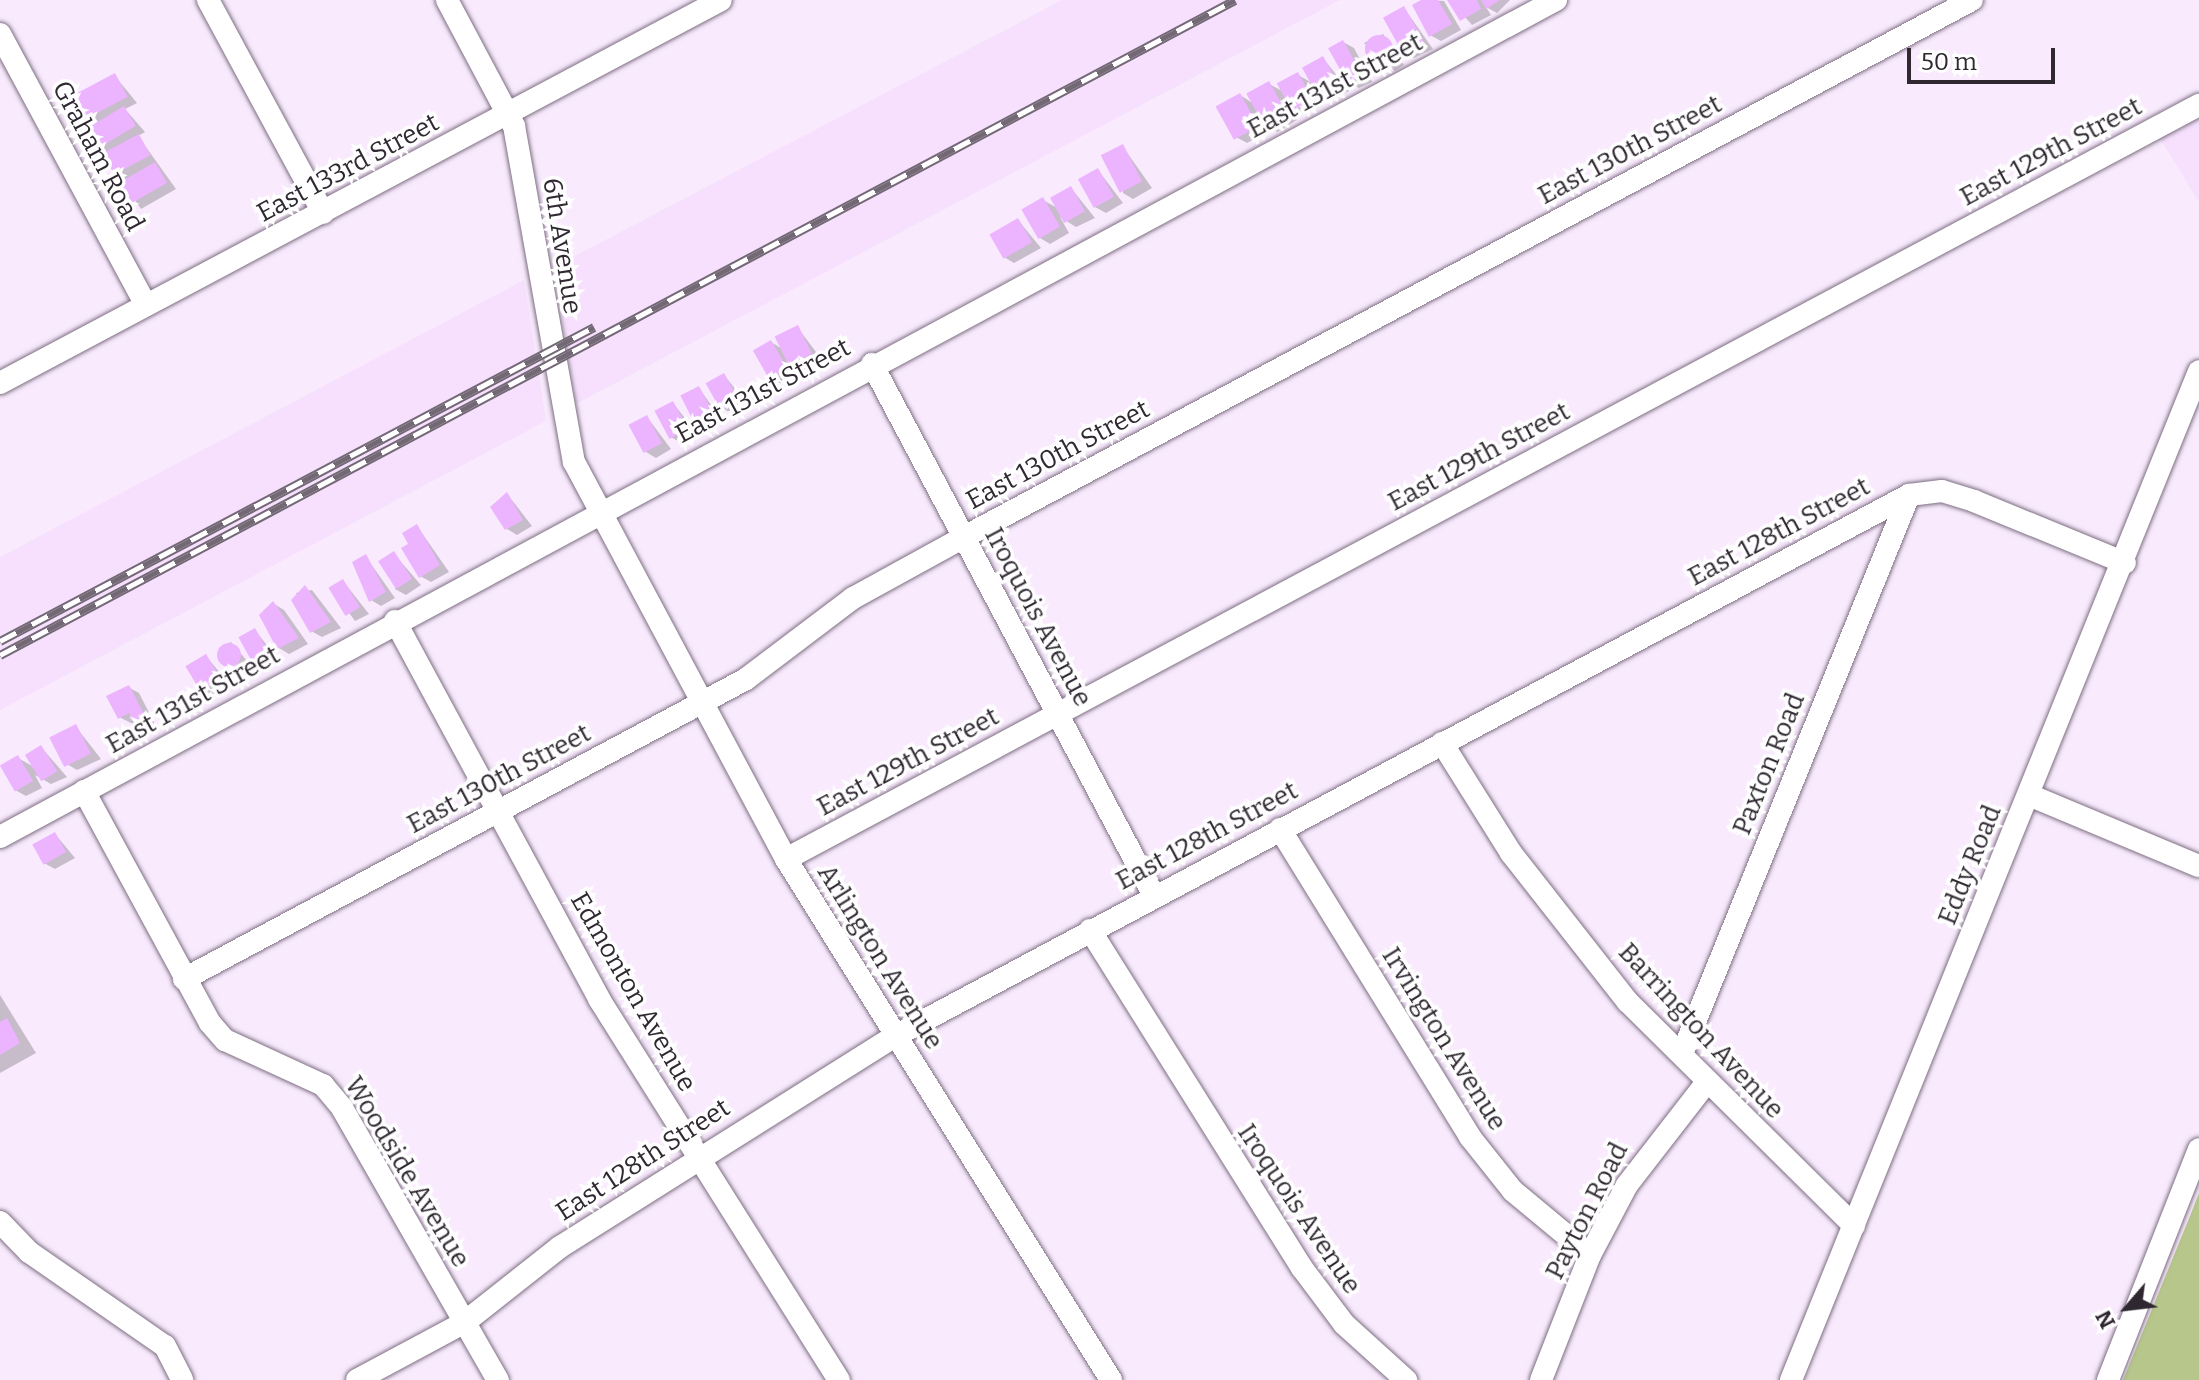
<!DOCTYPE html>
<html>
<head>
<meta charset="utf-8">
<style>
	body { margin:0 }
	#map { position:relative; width:2199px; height:1380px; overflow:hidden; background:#f9ebfd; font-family:Bitter,serif }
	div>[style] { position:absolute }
	.built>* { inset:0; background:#f6e0fd }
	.green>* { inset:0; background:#b7c68b }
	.shadow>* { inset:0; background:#0003 }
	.building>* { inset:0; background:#ecb4fe; transform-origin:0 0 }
	.round { border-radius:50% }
	.roads { filter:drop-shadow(0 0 2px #7d6e82) drop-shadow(0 0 2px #7d6e82) }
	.minor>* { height:22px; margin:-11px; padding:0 11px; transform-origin:11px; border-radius:11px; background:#fff }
	.rail>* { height:9px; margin-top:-4.5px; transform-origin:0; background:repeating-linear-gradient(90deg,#fefefe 0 18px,#726975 0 36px); box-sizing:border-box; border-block:2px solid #726975 }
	span { translate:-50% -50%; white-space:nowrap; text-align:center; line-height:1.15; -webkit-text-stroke:7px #fefefe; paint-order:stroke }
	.street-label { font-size:26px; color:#2f2831 }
	.north { position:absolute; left:2087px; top:1268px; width:80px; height:80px; -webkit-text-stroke:6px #fefefe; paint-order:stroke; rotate:242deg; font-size:22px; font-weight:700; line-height:32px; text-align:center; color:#2f2831 }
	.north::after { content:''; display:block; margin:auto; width:28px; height:36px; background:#2f2831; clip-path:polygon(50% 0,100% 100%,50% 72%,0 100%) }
	.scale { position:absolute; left:1907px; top:48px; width:148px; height:36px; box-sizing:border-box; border:4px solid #2f2831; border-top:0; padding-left:10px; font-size:24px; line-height:28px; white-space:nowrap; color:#2f2831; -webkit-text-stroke:6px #fefefe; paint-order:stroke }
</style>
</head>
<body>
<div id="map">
	<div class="built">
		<i style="clip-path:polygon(1062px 0,1340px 0,576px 404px,554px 267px)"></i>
		<i style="clip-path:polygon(2199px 105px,2199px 202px,2154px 129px)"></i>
		<i style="clip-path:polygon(524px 280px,546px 421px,0 710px,0 557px)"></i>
	</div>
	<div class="green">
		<i style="clip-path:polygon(2199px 1193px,2199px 1380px,2123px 1380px,2190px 1216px)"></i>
	</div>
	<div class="shadow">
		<i style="clip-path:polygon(1425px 0,1444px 1px,1461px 30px,1441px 41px,1430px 35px)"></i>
		<i style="clip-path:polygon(1450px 0,1510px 0,1497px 13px,1486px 7px,1491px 15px,1472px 25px)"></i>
		<i style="clip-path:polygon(1404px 8px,1433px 49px,1414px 58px,1404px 52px)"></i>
		<i style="clip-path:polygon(1383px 34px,1404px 65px,1395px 71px,1364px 43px)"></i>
		<i style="clip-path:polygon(1343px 42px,1354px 48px,1372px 82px,1359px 88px,1348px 82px)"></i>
		<i style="clip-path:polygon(1323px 58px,1349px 91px,1331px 101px,1315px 92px,1322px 106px,1304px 115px,1289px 107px,1297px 120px,1277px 132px,1263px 124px,1268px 132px,1247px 143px,1236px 137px,1240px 95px,1254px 104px,1269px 84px,1284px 92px,1298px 75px,1314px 84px)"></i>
		<i style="clip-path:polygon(115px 76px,137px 103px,125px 109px,145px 132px,138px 136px,176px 189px,141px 209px,100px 149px,97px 124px,85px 118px)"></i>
		<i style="clip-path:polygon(1123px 147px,1152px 188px,1133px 199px,1123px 193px)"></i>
		<i style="clip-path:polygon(1098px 170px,1123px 203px,1106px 213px,1095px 207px)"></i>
		<i style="clip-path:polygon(1071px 188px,1095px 218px,1076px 227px,1060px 217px,1069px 233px,1050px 244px,1040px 238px,1043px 200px,1059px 209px)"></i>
		<i style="clip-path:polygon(1018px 220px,1041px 248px,1014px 263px,1004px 257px)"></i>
		<i style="clip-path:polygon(798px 328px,822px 360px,803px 370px,789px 362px,796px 374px,780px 383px,769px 377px,771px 342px,784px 350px)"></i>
		<i style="clip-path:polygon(724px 375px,749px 406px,733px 415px,723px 408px)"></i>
		<i style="clip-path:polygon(699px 388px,723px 422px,708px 430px,698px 424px)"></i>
		<i style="clip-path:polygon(673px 403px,698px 435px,681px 443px,671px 437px)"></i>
		<i style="clip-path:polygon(647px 417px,671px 449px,656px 458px,646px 452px)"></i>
		<i style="clip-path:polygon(508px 495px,532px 526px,517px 535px,507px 529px)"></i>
		<i style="clip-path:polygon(417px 526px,449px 572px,431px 582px,420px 576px,411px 544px)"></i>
		<i style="clip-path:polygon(394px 554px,421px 585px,406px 595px,395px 589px)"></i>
		<i style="clip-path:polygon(366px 557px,395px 598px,381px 606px,371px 600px)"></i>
		<i style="clip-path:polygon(343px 581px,369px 614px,355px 621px,331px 588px)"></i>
		<i style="clip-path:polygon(312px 590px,341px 628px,322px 637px,311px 631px,296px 593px)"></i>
		<i style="clip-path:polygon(274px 604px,284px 610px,308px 644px,289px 654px,279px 648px)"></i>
		<i style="clip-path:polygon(255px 630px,279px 661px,265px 670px,250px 661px)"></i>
		<i style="clip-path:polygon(231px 642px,253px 668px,241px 675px,219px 648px)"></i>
		<i style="clip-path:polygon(206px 656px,230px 685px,210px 696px,200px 690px)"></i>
		<i style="clip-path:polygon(128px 687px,139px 693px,157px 728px,149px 732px,119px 717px)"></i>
		<i style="clip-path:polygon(76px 727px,101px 759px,77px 770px,67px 764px)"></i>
		<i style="clip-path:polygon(41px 747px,67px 777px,51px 784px,35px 775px,42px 788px,26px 796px,15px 790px,18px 758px,34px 767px)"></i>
		<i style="clip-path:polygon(55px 834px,75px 858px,55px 869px,44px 863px)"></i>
		<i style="clip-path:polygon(0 995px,36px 1053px,0 1073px)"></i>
	</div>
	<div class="building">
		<i style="clip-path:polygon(1421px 0,1438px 0,1452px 24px,1429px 37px,1412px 5px)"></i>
		<i style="clip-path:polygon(1447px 0,1477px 0,1481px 9px,1460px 21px)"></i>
		<i style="clip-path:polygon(1481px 0,1500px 0,1486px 9px)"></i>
		<i style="left:1404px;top:6px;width:41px;height:24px;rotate:61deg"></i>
		<i class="round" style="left:1365px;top:35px;width:28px;height:28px"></i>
		<i style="left:1343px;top:40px;width:41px;height:17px;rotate:61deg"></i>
		<i style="left:1323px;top:56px;width:33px;height:24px;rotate:61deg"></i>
		<i style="left:1298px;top:72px;width:32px;height:24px;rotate:62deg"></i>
		<i style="left:115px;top:73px;width:27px;height:48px;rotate:62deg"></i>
		<i style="left:1269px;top:81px;width:38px;height:26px;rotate:61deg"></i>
		<i style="left:1240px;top:93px;width:38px;height:28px;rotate:61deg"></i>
		<i style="left:124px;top:106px;width:23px;height:43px;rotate:59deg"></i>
		<i style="left:139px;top:134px;width:24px;height:41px;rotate:62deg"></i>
		<i style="left:1123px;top:144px;width:42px;height:25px;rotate:63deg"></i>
		<i style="left:155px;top:162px;width:24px;height:43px;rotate:60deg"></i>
		<i style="left:1098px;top:168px;width:33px;height:23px;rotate:61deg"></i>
		<i style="left:1071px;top:186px;width:29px;height:24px;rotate:61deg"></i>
		<i style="left:1043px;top:197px;width:34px;height:25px;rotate:60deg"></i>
		<i style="left:1018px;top:218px;width:28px;height:33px;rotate:60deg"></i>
		<i style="left:798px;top:325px;width:32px;height:26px;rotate:64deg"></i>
		<i style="left:771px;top:340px;width:32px;height:21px;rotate:60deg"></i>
		<i style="left:724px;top:373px;width:31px;height:21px;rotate:61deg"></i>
		<i style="left:699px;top:386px;width:34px;height:21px;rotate:63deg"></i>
		<i style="left:673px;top:401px;width:32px;height:21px;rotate:62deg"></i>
		<i style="left:647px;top:415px;width:32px;height:21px;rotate:62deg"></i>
		<i style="clip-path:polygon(507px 492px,523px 520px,505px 530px,490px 507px)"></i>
		<i style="clip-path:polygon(417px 524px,440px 565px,419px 578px,401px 548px,408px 544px,402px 533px)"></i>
		<i style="left:394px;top:551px;width:33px;height:19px;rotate:57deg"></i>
		<i style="clip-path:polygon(366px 554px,386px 592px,369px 602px,352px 562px)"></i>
		<i style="left:343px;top:579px;width:33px;height:17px;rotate:59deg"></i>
		<i style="clip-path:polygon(305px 585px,331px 622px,310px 633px,291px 600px)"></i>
		<i style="clip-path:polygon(273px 601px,299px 638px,277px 649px,259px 615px)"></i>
		<i style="left:255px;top:628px;width:31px;height:19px;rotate:61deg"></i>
		<i class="round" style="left:217px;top:643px;width:24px;height:24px"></i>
		<i style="left:206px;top:654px;width:29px;height:24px;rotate:59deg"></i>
		<i style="clip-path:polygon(129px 685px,148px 722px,137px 728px,129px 713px,118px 719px,106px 696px)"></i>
		<i style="left:76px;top:724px;width:33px;height:30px;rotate:63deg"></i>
		<i style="left:41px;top:745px;width:31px;height:19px;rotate:58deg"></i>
		<i style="left:18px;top:755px;width:30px;height:21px;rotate:60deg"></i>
		<i style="left:55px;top:832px;width:23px;height:26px;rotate:61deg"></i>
		<i style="clip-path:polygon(7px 1018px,20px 1043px,0 1055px,0 1022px)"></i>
	</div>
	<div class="roads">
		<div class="minor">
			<i style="left:208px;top:0;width:242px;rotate:61.6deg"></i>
			<i style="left:447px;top:0;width:143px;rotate:62deg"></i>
			<i style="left:514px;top:126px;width:341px;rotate:79.9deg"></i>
			<i style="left:574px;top:462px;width:450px;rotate:61.9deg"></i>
			<i style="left:786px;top:859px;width:614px;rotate:58.04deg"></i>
			<i style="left:0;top:34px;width:308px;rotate:61.7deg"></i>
			<i style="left:872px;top:364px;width:602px;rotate:62.07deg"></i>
			<i style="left:0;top:383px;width:816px;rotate:-27.98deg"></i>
			<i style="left:395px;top:621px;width:430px;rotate:61.6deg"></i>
			<i style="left:599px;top:999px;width:450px;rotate:57.8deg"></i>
			<i style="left:1442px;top:743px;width:130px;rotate:57.9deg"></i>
			<i style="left:1511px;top:853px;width:189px;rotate:51.9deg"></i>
			<i style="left:1628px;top:1002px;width:318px;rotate:44.7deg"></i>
			<i style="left:84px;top:791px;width:264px;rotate:61.5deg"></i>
			<i style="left:210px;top:1023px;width:23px;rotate:49deg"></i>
			<i style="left:225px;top:1040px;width:108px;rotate:24.7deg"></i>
			<i style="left:323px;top:1085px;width:30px;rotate:50deg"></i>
			<i style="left:342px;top:1108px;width:314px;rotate:60.2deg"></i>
			<i style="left:2029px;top:795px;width:184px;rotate:22.7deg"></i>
			<i style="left:1280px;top:829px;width:362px;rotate:58.3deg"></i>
			<i style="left:1470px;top:1137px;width:69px;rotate:51.5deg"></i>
			<i style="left:1513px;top:1191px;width:100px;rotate:39.7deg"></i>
			<i style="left:0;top:837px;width:1767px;rotate:-28.28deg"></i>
			<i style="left:786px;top:859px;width:1602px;rotate:-28.09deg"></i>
			<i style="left:1090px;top:930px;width:399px;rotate:57.9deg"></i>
			<i style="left:1302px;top:1268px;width:70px;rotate:53.1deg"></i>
			<i style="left:1344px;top:1324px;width:84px;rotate:42.1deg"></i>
			<i style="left:184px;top:979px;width:637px;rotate:-28.09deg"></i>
			<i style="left:746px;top:679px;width:134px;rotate:-37.1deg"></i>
			<i style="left:853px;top:598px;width:127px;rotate:-28.8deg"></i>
			<i style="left:964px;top:537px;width:1142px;rotate:-28.05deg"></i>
			<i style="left:1682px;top:1054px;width:603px;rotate:-67.9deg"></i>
			<i style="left:0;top:1222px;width:42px;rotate:46deg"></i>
			<i style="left:29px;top:1252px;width:165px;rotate:34.7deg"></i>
			<i style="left:165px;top:1346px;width:38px;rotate:63deg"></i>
			<i style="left:357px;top:1380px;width:123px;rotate:-28.2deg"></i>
			<i style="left:465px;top:1322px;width:121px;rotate:-38.3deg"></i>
			<i style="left:560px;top:1247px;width:396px;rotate:-32.2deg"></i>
			<i style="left:895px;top:1036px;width:1149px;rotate:-28.08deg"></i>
			<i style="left:1909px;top:495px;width:33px;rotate:-7deg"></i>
			<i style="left:1942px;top:491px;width:34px;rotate:17deg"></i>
			<i style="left:1974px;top:501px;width:163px;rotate:22.3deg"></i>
			<i style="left:1541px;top:1380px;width:134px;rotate:-68.6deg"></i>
			<i style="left:1590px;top:1255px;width:79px;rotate:-62.1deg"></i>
			<i style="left:1627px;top:1185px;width:129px;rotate:-52.2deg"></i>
			<i style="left:1791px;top:1380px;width:1088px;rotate:-67.98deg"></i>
			<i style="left:2108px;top:1380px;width:248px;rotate:-68.5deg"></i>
		</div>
	</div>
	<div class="rail">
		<i style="left:0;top:641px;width:672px;rotate:-27.86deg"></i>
		<i style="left:0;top:655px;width:1398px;rotate:-27.94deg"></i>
	</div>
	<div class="street-label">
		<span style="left:1335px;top:86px;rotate:-28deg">East 131st Street</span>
		<span style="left:1630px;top:150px;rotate:-28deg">East 130th Street</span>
		<span style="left:2051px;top:152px;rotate:-28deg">East 129th Street</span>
		<span style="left:98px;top:156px;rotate:62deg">Graham Road</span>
		<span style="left:348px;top:168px;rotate:-28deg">East 133rd Street</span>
		<span style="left:562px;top:246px;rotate:81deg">6th Avenue</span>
		<span style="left:763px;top:391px;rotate:-28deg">East 131st Street</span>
		<span style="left:1058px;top:455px;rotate:-28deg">East 130th Street</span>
		<span style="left:1479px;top:457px;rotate:-28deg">East 129th Street</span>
		<span style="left:1779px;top:532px;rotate:-28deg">East 128th Street</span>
		<span style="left:1038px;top:617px;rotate:62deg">Iroquois Avenue</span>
		<span style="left:193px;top:700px;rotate:-29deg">East 131st Street</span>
		<span style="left:908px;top:762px;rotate:-28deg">East 129th Street</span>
		<span style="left:1769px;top:764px;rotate:-68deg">Paxton Road</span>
		<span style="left:499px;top:779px;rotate:-28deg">East 130th Street</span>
		<span style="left:1207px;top:836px;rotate:-28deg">East 128th Street</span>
		<span style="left:1970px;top:865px;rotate:-68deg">Eddy Road</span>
		<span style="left:880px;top:957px;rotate:58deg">Arlington Avenue</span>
		<span style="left:633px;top:992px;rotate:60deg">Edmonton Avenue</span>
		<span style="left:1701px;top:1031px;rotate:47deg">Barrington Avenue</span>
		<span style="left:1444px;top:1039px;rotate:58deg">Irvington Avenue</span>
		<span style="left:643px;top:1160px;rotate:-33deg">East 128th Street</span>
		<span style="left:407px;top:1172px;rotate:59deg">Woodside Avenue</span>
		<span style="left:1299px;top:1209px;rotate:56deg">Iroquois Avenue</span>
		<span style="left:1587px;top:1211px;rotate:-63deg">Payton Road</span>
	</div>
	<div class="north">N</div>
	<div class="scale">50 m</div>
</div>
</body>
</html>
